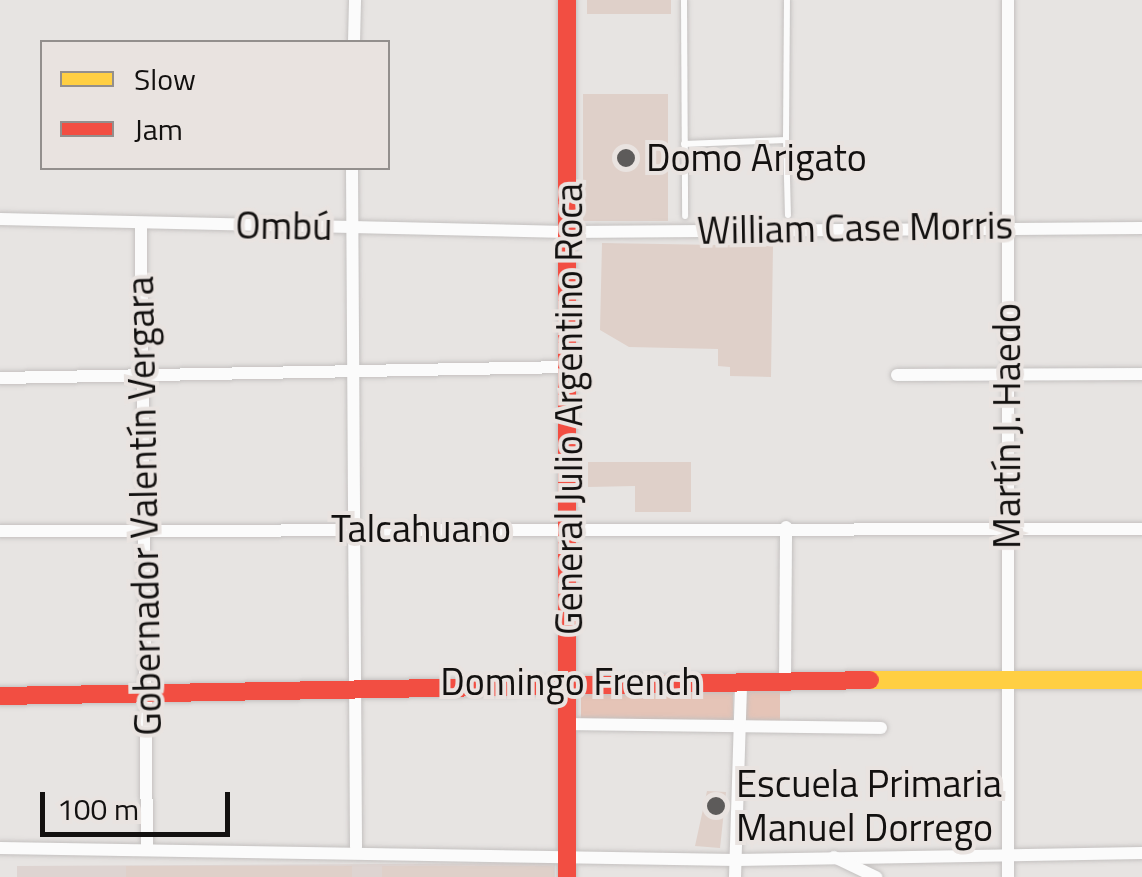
<!DOCTYPE html>
<html>
<head>
<meta charset="utf-8">
<style>
	body { margin:0 }
	#map { position:relative; width:1142px; height:877px; overflow:hidden; background:#e7e4e2; font-family:"Titillium Web",sans-serif }
	div>[style] { position:absolute }
	.built>* { inset:0; background:#ded4d1 }
	.green>* { inset:0; background:#e5c4b7; transform-origin:0 0 }
	.building>* { inset:0; background:#dfd0c9; transform-origin:0 0 }
	.roads { filter:drop-shadow(0 0 2px #c4c1c0) drop-shadow(0 0 2px #c4c1c0) }
	.lane>* { height:6px; margin:-3px; padding:0 3px; transform-origin:3px; border-radius:3px; background:#fbfbfb }
	.street>* { height:12px; margin:-6px; padding:0 6px; transform-origin:6px; border-radius:6px; background:#fbfbfb }
	.slow>* { height:18px; margin:-9px; padding:0 9px; transform-origin:9px; border-radius:9px; background:#ffcf43 }
	.jam>* { height:18px; margin:-9px; padding:0 9px; transform-origin:9px; border-radius:9px; background:#f24e42 }
	.dots>* { width:28px; height:28px; translate:-50% -50%; box-sizing:border-box; border:5px solid #e9e3e0; border-radius:50% }
	span { translate:-50% -50%; white-space:nowrap; text-align:center; line-height:1.15; -webkit-text-stroke:8px #e9e3e0; paint-order:stroke }
	.poi-label { font-size:38px; color:#131110 }
	.left { translate:0 -50%; text-align:left }
	.street-label { font-size:38px; color:#131110 }
	.legend { position:absolute; left:40px; top:40px; width:350px; height:130px; box-sizing:border-box; background:#e9e3e0; border:2px solid #938f8d; margin:0; padding:12px 18px; list-style:none; font-size:30px; color:#131110 }
	.legend li { display:flex; align-items:center; gap:20px; height:50px }
	.legend b { width:50px; border:2px solid #938f8d }
	.scale { position:absolute; left:40px; top:792px; width:190px; height:45px; box-sizing:border-box; border:5px solid #131110; border-top:0; padding-left:12px; font-size:30px; line-height:35px; white-space:nowrap; color:#131110; -webkit-text-stroke:8px #e9e3e0; paint-order:stroke }
</style>
</head>
<body>
<div id="map">
	<div class="built">
		<i style="clip-path:polygon(555px 863px,555px 877px,17px 877px,17px 866px)"></i>
	</div>
	<div class="green">
		<i style="left:581px;top:685px;width:152px;height:37px"></i>
		<i style="clip-path:polygon(780px 685px,780px 723px,743px 720px,744px 688px)"></i>
	</div>
	<div class="building">
		<i style="left:587px;top:0;width:84px;height:14px"></i>
		<i style="left:668px;top:94px;width:127px;height:85px;rotate:90deg"></i>
		<i style="clip-path:polygon(602px 243px,773px 246px,771px 377px,730px 376px,730px 367px,718px 366px,718px 349px,629px 347px,600px 330px)"></i>
		<i style="clip-path:polygon(588px 462px,691px 462px,691px 512px,635px 512px,635px 486px,588px 487px)"></i>
		<i style="clip-path:polygon(707px 791px,726px 792px,720px 848px,695px 846px)"></i>
		<i style="left:352px;top:866px;width:11px;height:226px;rotate:90deg"></i>
		<i style="left:382px;top:866px;width:172px;height:11px"></i>
	</div>
	<div class="roads">
		<div class="lane">
			<i style="left:684px;top:0;width:216px;rotate:89.7deg"></i>
			<i style="left:786px;top:140px;width:75px;rotate:88.5deg"></i>
			<i style="left:684px;top:144px;width:102px;rotate:-2.2deg"></i>
			<i style="left:786px;top:140px;width:140px;rotate:-89.6deg"></i>
		</div>
		<div class="street">
			<i style="left:354px;top:42px;width:42px;rotate:-88.6deg"></i>
			<i style="left:352px;top:168px;width:679px;rotate:89.66deg"></i>
			<i style="left:0;top:219px;width:567px;rotate:1.31deg"></i>
			<i style="left:567px;top:232px;width:575px;rotate:-0.4deg"></i>
			<i style="left:141px;top:225px;width:622px;rotate:89.45deg"></i>
			<i style="left:897px;top:375px;width:245px;rotate:-0.2deg"></i>
			<i style="left:0;top:378px;width:569px;rotate:-1.11deg"></i>
			<i style="left:0;top:531px;width:1142px;rotate:-0.1deg"></i>
			<i style="left:785px;top:681px;width:154px;rotate:-89.6deg"></i>
			<i style="left:569px;top:724px;width:312px;rotate:0.7deg"></i>
			<i style="left:0;top:848px;width:736px;rotate:0.93deg"></i>
			<i style="left:736px;top:860px;width:406px;rotate:-1deg"></i>
			<i style="left:834px;top:857px;width:47px;rotate:25.5deg"></i>
			<i style="left:735px;top:877px;width:196px;rotate:-88.2deg"></i>
			<i style="left:1008px;top:877px;width:877px;rotate:-90deg"></i>
		</div>
		<div class="slow">
			<i style="left:870px;top:680px;width:272px"></i>
		</div>
		<div class="jam">
			<i style="left:567px;top:0;width:877px;rotate:90deg"></i>
			<i style="left:0;top:696px;width:870px;rotate:-1.05deg"></i>
		</div>
	</div>
	<div class="dots">
		<i style="left:626px;top:158px;background:#5d5b5a"></i>
		<i style="left:716px;top:806px;background:#5d5b5a"></i>
	</div>
	<div class="poi-label">
		<span class="left" style="left:646px;top:158px">Domo Arigato</span>
		<span class="left" style="left:736px;top:806px">Escuela Primaria<br>Manuel Dorrego</span>
	</div>
	<div class="street-label">
		<span style="left:284px;top:226px;rotate:1deg">Ombú</span>
		<span style="left:855px;top:228px;rotate:-1deg">William Case Morris</span>
		<span style="left:569px;top:409px;rotate:-90deg">General Julio Argentino Roca</span>
		<span style="left:1007px;top:426px;rotate:-90deg">Martín J. Haedo</span>
		<span style="left:144px;top:506px;rotate:-91deg">Gobernador Valentín Vergara</span>
		<span style="left:421px;top:529px">Talcahuano</span>
		<span style="left:571px;top:682px">Domingo French</span>
	</div>
	<ul class="legend">
	<li><b style="height:12px;background:#ffcf43"></b>Slow</li>
	<li><b style="height:12px;background:#f24e42"></b>Jam</li>
	</ul>
	<div class="scale">100 m</div>
</div>
</body>
</html>
